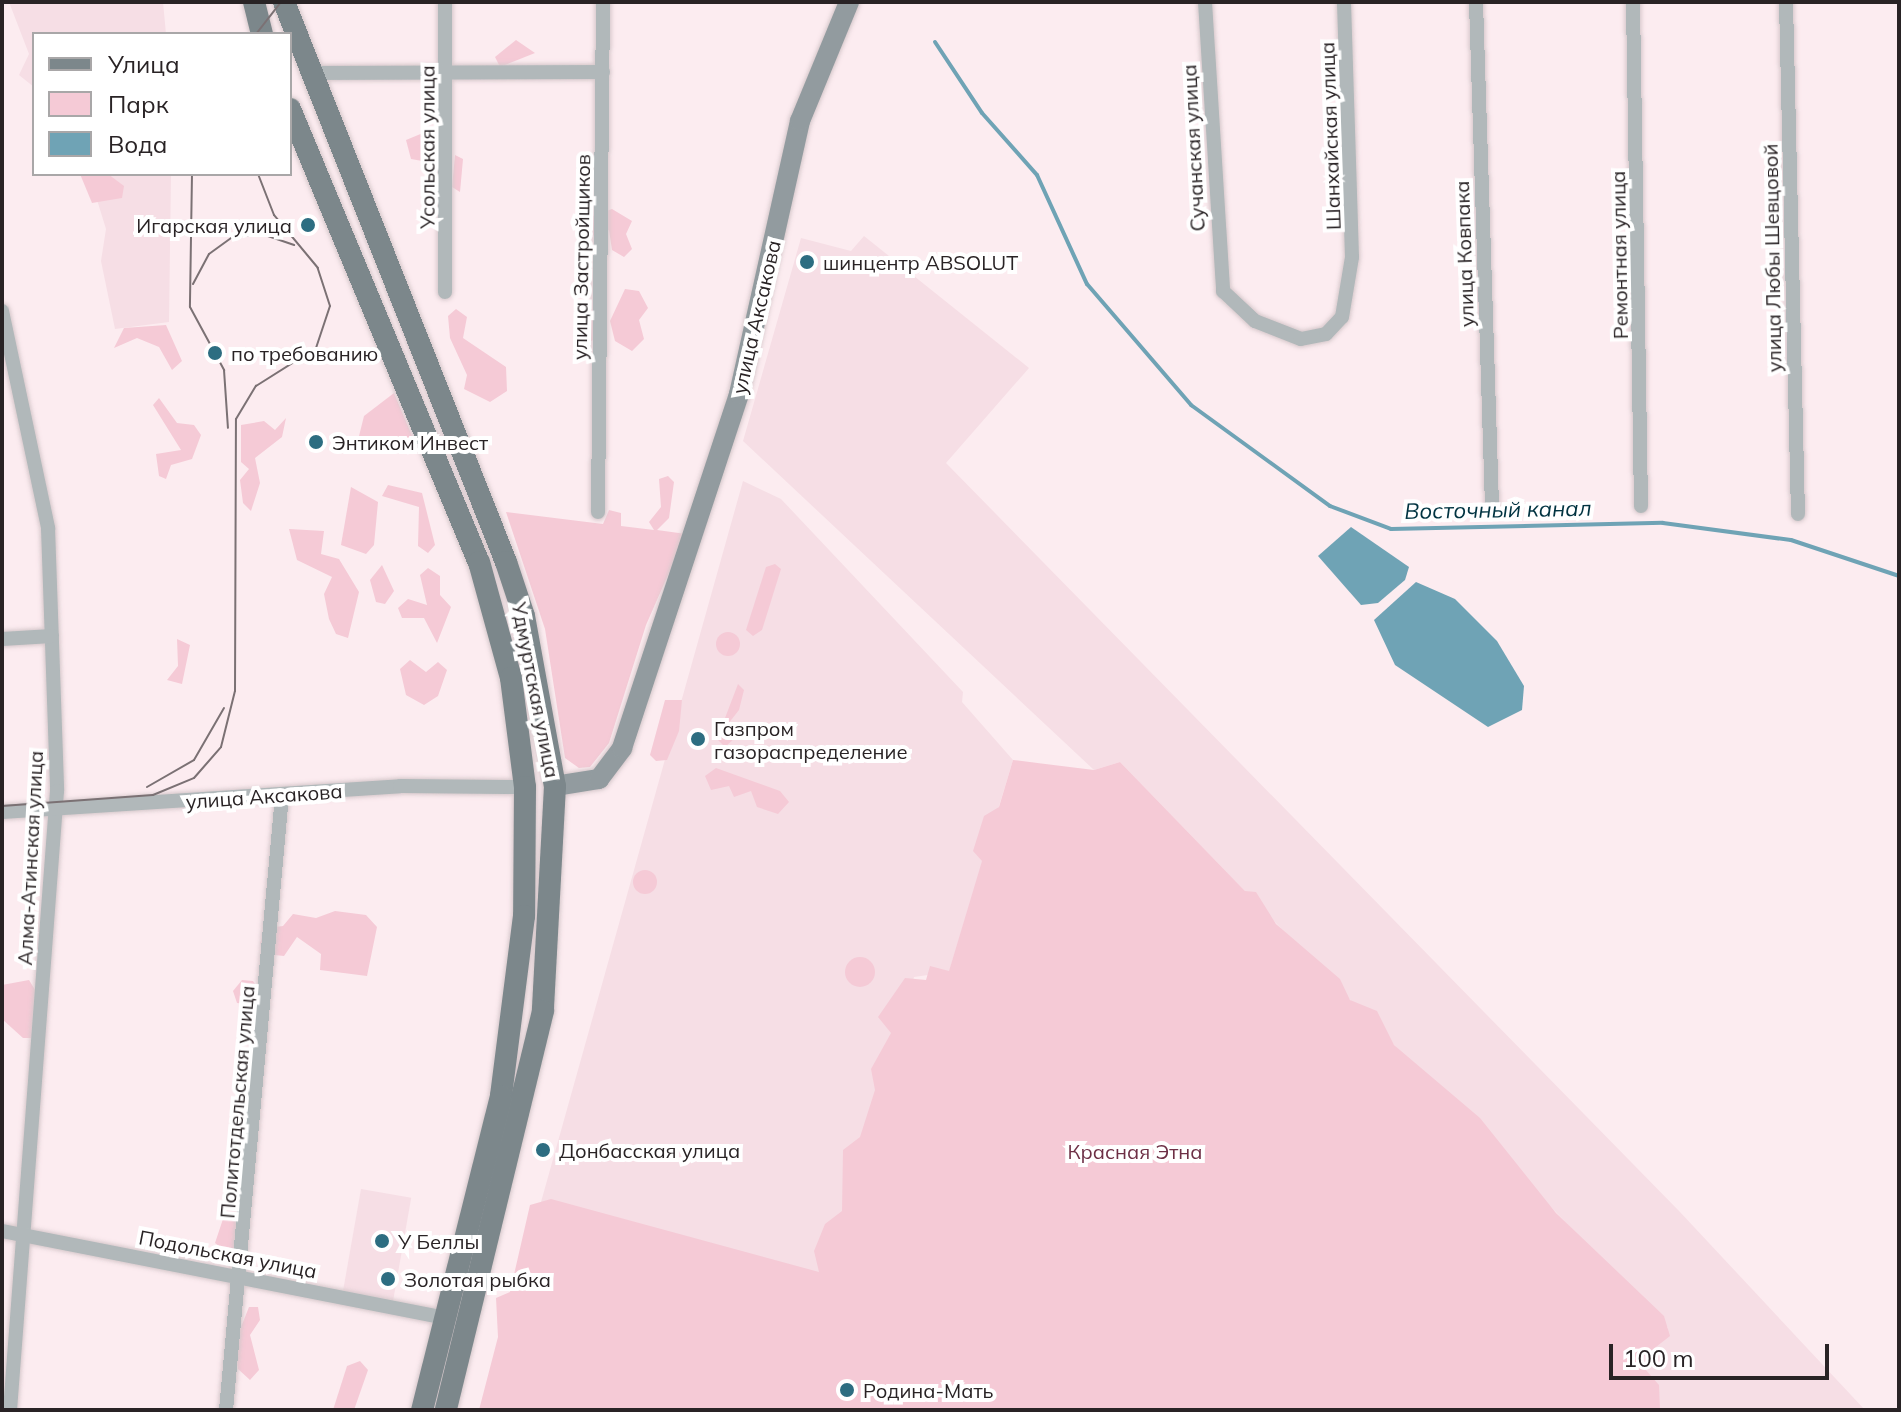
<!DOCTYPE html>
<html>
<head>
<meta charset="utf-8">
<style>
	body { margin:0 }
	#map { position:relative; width:1901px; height:1412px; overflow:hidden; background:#fcecf0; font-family:Mulish,sans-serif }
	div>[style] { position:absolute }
	.built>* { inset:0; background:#f6dee5; transform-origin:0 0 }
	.green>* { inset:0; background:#f5cad6 }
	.round { border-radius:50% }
	.water>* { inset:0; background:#6fa3b5 }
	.stream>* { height:4px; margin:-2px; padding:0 2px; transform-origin:2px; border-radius:2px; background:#6fa3b5 }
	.roads { filter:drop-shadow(0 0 2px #d6c8cb) drop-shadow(0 0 2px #d6c8cb) }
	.street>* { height:14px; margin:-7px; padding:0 7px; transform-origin:7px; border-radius:7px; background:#b1b8ba }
	.secondary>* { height:20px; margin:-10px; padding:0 10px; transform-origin:10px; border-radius:10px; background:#929b9f }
	.primary>* { height:22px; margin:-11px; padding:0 11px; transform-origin:11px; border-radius:11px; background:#7c878b }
	.tram>* { height:2px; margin:-1px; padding:0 1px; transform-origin:1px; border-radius:1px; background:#7b7174 }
	.dots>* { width:22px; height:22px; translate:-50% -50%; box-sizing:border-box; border:4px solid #fff; border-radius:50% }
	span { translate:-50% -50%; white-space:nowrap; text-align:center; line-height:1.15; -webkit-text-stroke:8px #fff; paint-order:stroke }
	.street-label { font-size:20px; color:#292325 }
	.poi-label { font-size:20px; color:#292325 }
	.right { translate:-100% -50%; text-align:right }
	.left { translate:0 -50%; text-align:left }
	.park-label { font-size:20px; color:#6d2f45 }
	.water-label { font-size:22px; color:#013341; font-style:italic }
	.frame { position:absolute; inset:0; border:4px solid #292325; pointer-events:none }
	.legend { position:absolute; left:32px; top:32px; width:260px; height:144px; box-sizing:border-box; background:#fff; border:2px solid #a9a7a8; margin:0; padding:10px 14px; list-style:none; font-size:24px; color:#292325 }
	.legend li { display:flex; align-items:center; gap:16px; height:40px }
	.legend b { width:40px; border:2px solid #a9a7a8 }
	.scale { position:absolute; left:1609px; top:1344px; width:220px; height:36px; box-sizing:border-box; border:4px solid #292325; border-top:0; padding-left:10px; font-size:24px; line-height:28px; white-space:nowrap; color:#292325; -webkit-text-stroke:6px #fff; paint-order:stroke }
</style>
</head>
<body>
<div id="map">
	<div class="built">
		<i style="clip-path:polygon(9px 2px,163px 2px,166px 34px,34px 34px,34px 87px,19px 75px,29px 54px)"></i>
		<i style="clip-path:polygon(89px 174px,171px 174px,169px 322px,115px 329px,101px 261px,106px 229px)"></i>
		<i style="clip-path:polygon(864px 236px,1029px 368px,946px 463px,1680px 1212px,1865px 1410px,1660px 1410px,1631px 1360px,1668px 1328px,1120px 762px,1094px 770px,743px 441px,801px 238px,851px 251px)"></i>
		<i style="clip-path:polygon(743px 481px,781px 499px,963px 692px,962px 702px,1013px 760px,949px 972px,914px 977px,833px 1277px,541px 1202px)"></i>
		<i style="left:361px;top:1189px;width:51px;height:104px;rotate:10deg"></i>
	</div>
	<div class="green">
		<i style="clip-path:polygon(516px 40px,535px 53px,500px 67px,495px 57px)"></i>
		<i style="clip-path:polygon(435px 128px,440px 153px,428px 162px,411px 159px,406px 140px)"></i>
		<i style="clip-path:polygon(455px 155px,463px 159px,460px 192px,452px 187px)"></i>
		<i style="clip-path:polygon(80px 174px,108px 174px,124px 186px,122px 198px,92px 203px)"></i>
		<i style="clip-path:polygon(612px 209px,632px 221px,626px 234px,632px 249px,624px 257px,612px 250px,609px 230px,592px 236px,584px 230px,587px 218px)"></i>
		<i style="clip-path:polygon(625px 289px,639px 291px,648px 308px,639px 320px,644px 339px,632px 351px,615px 341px,610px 321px)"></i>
		<i style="clip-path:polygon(590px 308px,597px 314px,596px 339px,586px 343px,578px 334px,580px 312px)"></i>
		<i style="clip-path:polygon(456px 309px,467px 317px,463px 338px,506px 367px,507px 391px,490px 402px,464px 389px,467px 375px,450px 338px,448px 316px)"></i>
		<i style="clip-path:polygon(166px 325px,182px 361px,172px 370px,159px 347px,137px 338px,114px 348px,124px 328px)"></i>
		<i style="clip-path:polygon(394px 393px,418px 450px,371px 453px,358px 440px,364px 416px)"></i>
		<i style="clip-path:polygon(159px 398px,177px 423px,194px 425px,201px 435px,192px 459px,171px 465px,166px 479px,159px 476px,156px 454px,181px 450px,153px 405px)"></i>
		<i style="clip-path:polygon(286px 418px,282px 437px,255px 458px,260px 483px,251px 511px,243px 503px,240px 480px,249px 469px,241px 462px,241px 425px,264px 421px,275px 430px)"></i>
		<i style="clip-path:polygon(668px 476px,674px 482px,669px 518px,657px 530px,686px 534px,646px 625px,609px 743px,590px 767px,579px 768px,565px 758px,545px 629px,506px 512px,603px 524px,609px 510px,621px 513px,621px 526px,654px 530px,649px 522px,661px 507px,659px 479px)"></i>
		<i style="clip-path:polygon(388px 485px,422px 493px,435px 545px,428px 553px,418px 546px,419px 507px,382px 496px)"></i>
		<i style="clip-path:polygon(351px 487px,378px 502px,374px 545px,366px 554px,341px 545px)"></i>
		<i style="clip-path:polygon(289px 529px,324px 531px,321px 554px,339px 559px,359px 592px,348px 638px,336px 634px,329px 619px,324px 594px,332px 577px,297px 560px)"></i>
		<i style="clip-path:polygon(775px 564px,781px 569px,762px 630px,753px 636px,746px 630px,766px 567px)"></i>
		<i style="clip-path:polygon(382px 565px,394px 591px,385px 604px,376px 602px,370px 580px)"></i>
		<i style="clip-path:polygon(428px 568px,440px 576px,440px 595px,451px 607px,437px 643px,424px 618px,402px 618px,398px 608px,408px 599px,427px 605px,420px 575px)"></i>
		<i class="round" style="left:716px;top:632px;width:24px;height:24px"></i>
		<i style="clip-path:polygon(177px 639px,190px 645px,182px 684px,167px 680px,178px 666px)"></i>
		<i style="clip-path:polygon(410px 660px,426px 672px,438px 662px,447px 670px,438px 696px,424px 705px,406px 695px,400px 669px)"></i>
		<i style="clip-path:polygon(738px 684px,744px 690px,739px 710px,728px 724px,735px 738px,725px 747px,717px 739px)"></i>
		<i style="clip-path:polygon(665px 700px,682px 700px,679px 731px,667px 760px,656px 761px,650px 755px)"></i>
		<i style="clip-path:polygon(1013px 760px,1094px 770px,1120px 762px,1245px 891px,1256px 892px,1276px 924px,1340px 979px,1350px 1000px,1377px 1011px,1394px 1045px,1480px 1118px,1556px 1213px,1664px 1316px,1670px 1336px,1638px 1361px,1659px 1385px,1660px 1410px,479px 1410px,498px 1337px,496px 1298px,510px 1292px,530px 1205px,551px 1199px,819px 1272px,814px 1251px,825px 1224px,842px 1211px,843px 1150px,860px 1137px,875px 1090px,871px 1069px,891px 1033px,878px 1017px,905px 978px,926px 980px,930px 966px,949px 971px,982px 861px,973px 851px,984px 816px,999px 807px)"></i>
		<i style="clip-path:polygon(716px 768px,780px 791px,789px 802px,778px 814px,757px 807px,751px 791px,734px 797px,729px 786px,711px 790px,705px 776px)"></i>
		<i class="round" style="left:633px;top:870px;width:24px;height:24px"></i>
		<i style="clip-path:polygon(335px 911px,366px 915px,377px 927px,367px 976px,320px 970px,321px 954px,297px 937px,284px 956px,266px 954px,260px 943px,267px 928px,283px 926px,293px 914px,316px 918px)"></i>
		<i class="round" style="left:845px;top:957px;width:30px;height:30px"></i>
		<i style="clip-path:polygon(29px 980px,45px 1006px,34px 1038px,23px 1038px,2px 1019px,2px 985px)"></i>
		<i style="clip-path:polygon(242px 980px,253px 981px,261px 992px,256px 1005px,237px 1003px,233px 991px)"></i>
		<i style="clip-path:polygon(233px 1189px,242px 1196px,240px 1248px,228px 1253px,215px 1243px)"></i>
		<i style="clip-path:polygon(249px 1307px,258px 1307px,260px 1320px,250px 1335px,259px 1370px,250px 1380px,238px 1369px,235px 1342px)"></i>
		<i style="clip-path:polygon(360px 1361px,368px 1370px,354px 1410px,333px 1410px,347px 1366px)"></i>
	</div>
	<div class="water">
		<i style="clip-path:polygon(1351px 527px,1409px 567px,1405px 580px,1378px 603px,1361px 605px,1318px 556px)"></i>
		<i style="clip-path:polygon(1416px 582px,1455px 599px,1497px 641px,1524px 686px,1522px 710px,1488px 727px,1395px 665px,1374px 620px)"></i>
	</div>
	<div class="stream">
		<i style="left:935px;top:42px;width:85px;rotate:56.5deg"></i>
		<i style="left:982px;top:113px;width:83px;rotate:48.4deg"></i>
		<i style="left:1037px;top:175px;width:120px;rotate:65.4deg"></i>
		<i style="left:1087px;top:284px;width:160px;rotate:49.3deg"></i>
		<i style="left:1191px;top:405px;width:172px;rotate:36deg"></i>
		<i style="left:1330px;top:506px;width:65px;rotate:20.7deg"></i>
		<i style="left:1391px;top:529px;width:272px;rotate:-1.3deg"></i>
		<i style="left:1663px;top:523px;width:129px;rotate:7.6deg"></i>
		<i style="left:1791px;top:540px;width:114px;rotate:18.4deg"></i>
	</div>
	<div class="roads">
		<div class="street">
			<i style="left:445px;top:2px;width:290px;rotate:90deg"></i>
			<i style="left:1205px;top:2px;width:290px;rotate:86.4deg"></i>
			<i style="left:1223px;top:291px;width:44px;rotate:43.2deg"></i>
			<i style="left:1255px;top:321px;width:49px;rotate:21.4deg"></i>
			<i style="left:1301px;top:339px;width:25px;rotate:-11deg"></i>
			<i style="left:1326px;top:334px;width:23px;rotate:-47deg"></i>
			<i style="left:1342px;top:317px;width:61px;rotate:-80.5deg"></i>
			<i style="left:1352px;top:257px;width:255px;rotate:-91.8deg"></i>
			<i style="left:1476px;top:2px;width:503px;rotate:88.18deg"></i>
			<i style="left:1633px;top:2px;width:504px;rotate:89.09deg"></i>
			<i style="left:1786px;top:2px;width:512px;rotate:88.66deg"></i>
			<i style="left:308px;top:73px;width:295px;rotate:-0.2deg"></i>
			<i style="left:2px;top:311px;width:222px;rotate:78deg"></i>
			<i style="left:48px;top:528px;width:263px;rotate:88deg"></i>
			<i style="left:57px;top:791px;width:621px;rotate:94.34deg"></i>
			<i style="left:598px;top:512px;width:510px;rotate:-89.44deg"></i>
			<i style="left:2px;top:639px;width:50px;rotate:-3.4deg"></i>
			<i style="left:2px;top:812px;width:399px;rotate:-3.7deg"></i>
			<i style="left:400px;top:786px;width:125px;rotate:0.5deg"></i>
			<i style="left:2px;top:1231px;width:451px;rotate:11.1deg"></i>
			<i style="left:226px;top:1410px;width:617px;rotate:-84.79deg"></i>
		</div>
		<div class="secondary">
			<i style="left:555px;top:786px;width:45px;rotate:-9deg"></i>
			<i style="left:599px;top:779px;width:39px;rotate:-53deg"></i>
			<i style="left:622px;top:748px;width:373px;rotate:-71.7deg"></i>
			<i style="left:739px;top:394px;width:280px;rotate:-77.4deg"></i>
			<i style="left:800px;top:121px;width:129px;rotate:-67.6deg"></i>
		</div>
		<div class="primary">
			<i style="left:254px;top:2px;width:33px;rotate:76deg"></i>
			<i style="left:284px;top:2px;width:602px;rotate:68.38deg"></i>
			<i style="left:506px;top:562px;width:57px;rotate:71.6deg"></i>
			<i style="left:524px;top:616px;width:173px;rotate:79.7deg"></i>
			<i style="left:555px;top:786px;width:225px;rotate:93.1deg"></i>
			<i style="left:543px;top:1011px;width:411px;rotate:103.7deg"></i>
			<i style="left:290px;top:109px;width:491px;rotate:67.4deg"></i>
			<i style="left:479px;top:562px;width:120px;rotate:74.6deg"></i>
			<i style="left:511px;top:678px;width:110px;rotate:82.7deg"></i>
			<i style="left:525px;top:787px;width:129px;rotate:90.4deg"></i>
			<i style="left:524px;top:916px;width:181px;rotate:97.3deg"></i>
			<i style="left:501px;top:1096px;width:324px;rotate:104.1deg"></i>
		</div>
	</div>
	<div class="tram">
		<i style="left:256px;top:34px;width:41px;rotate:-52deg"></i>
		<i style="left:192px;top:174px;width:133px;rotate:90.9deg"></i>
		<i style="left:190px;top:307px;width:72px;rotate:61.6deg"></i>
		<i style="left:224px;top:370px;width:58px;rotate:86.1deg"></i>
		<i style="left:193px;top:284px;width:34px;rotate:-62deg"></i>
		<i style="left:209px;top:254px;width:29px;rotate:-36deg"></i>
		<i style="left:232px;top:237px;width:30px;rotate:-6deg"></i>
		<i style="left:262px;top:234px;width:34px;rotate:19deg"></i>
		<i style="left:147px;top:787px;width:54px;rotate:-29.9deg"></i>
		<i style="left:194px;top:760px;width:60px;rotate:-60deg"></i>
		<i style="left:2px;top:806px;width:151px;rotate:-4.2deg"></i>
		<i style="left:153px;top:795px;width:44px;rotate:-22.5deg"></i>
		<i style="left:194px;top:778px;width:41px;rotate:-48.9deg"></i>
		<i style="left:221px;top:747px;width:58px;rotate:-76deg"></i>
		<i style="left:235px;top:691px;width:272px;rotate:-89.8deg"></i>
		<i style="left:236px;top:419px;width:39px;rotate:-59deg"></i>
		<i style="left:256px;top:386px;width:71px;rotate:-32.3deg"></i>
		<i style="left:316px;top:348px;width:44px;rotate:-71.6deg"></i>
		<i style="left:330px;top:306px;width:40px;rotate:-108deg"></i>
		<i style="left:318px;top:268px;width:69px;rotate:-129.7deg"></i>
		<i style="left:274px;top:215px;width:44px;rotate:-111.3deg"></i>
	</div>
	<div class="dots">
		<i style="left:308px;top:225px;background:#2d6d81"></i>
		<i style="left:807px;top:262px;background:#2d6d81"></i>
		<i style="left:215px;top:353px;background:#2d6d81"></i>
		<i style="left:316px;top:442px;background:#2d6d81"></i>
		<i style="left:698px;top:739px;background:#2d6d81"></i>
		<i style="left:543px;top:1150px;background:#2d6d81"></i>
		<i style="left:382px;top:1241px;background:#2d6d81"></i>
		<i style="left:388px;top:1279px;background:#2d6d81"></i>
		<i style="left:847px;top:1390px;background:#2d6d81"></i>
	</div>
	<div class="street-label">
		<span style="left:1330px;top:136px;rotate:-92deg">Шанхайская улица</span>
		<span style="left:427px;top:147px;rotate:-90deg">Усольская улица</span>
		<span style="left:1193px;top:148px;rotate:-93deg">Сучанская улица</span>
		<span style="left:1464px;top:254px;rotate:-92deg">улица Ковпака</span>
		<span style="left:1619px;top:255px;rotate:-91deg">Ремонтная улица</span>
		<span style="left:581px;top:257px;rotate:-89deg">улица Застройщиков</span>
		<span style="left:1772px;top:258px;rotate:-91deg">улица Любы Шевцовой</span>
		<span style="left:756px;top:317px;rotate:-77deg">улица Аксакова</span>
		<span style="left:536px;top:690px;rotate:79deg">Удмуртская улица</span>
		<span style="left:264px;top:796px;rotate:-4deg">улица Аксакова</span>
		<span style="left:30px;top:858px;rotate:-87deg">Алма-Атинская улица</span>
		<span style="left:237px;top:1102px;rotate:-85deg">Политотдельская улица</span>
		<span style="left:228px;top:1254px;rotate:11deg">Подольская улица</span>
	</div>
	<div class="poi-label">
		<span class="right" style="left:292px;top:225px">Игарская улица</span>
		<span class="left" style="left:823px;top:262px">шинцентр ABSOLUT</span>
		<span class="left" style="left:231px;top:353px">по требованию</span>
		<span class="left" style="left:332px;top:442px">Энтиком Инвест</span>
		<span class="left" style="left:714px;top:740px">Газпром<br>газораспределение</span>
		<span class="left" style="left:559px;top:1150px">Донбасская улица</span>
		<span class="left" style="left:398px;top:1241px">У Беллы</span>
		<span class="left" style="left:404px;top:1279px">Золотая рыбка</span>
		<span class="left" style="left:863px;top:1390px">Родина-Мать</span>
	</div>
	<div class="park-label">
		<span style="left:1135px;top:1151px">Красная Этна</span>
	</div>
	<div class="water-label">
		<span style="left:1498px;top:510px;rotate:-1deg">Восточный канал</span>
	</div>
	<div class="frame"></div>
	<ul class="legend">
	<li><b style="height:10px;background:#7c878b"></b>Улица</li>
	<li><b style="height:22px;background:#f5cad6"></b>Парк</li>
	<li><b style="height:22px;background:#6fa3b5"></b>Вода</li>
	</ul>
	<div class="scale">100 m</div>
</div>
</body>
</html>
